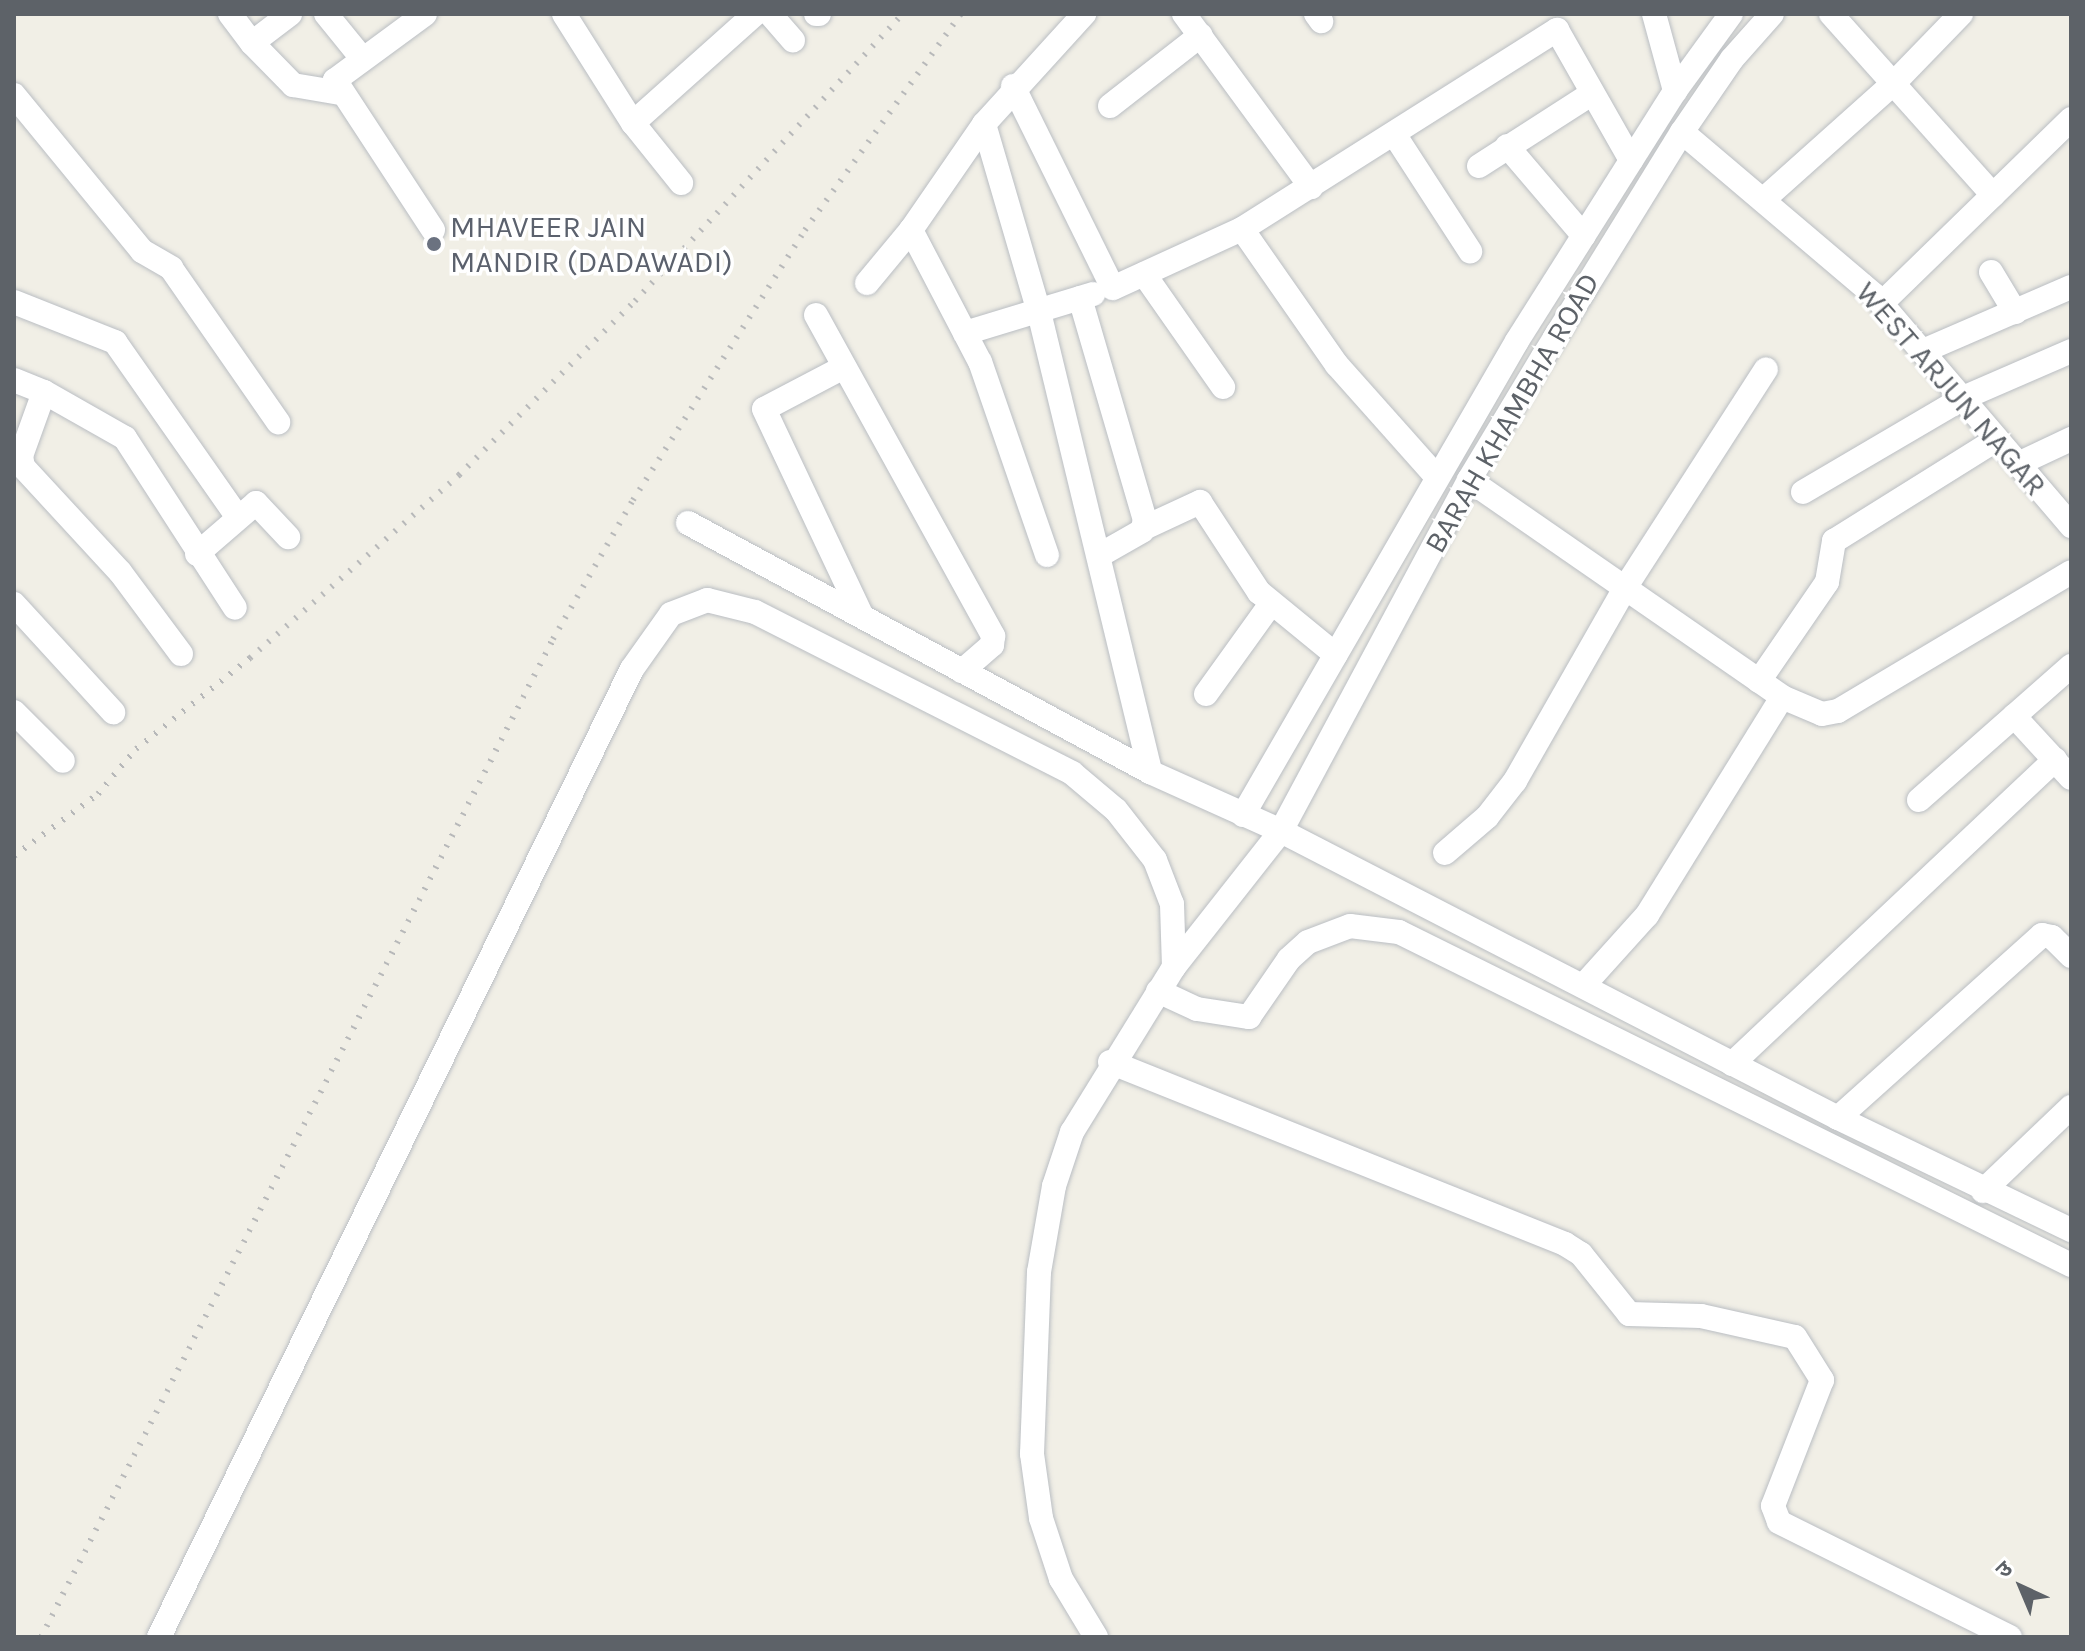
<!DOCTYPE html>
<html>
<head>
<meta charset="utf-8">
<style>
	body { margin:0 }
	#map { position:relative; width:2085px; height:1651px; overflow:hidden; background:#f1efe6; font-family:Karla,"Noto Sans Devanagari",sans-serif }
	div>[style] { position:absolute }
	.roads { filter:drop-shadow(0 0 2px #babec3) drop-shadow(0 0 2px #babec3) }
	.minor>* { height:24px; margin:-12px; padding:0 12px; transform-origin:12px; border-radius:12px; background:#fff }
	.rail>* { height:6px; margin-top:-3px; transform-origin:0; background:repeating-linear-gradient(90deg,#b7b8b9 0 2px,transparent 0 12px) }
	.dots>* { width:22px; height:22px; translate:-50% -50%; box-sizing:border-box; border:4px solid #fff; border-radius:50% }
	span { translate:-50% -50%; white-space:nowrap; text-align:center; line-height:1.15; -webkit-text-stroke:7px #fff; paint-order:stroke }
	.worship-label { font-size:30px; color:#5b616d }
	.left { translate:0 -50%; text-align:left }
	.street-label { font-size:30px; color:#5d6268 }
	.frame { position:absolute; inset:0; border:16px solid #5d6268; pointer-events:none }
	.north { position:absolute; left:1981px; top:1547px; width:80px; height:80px; -webkit-text-stroke:6px #fff; paint-order:stroke; rotate:316deg; font-size:22px; font-weight:700; line-height:32px; text-align:center; color:#5d6268 }
	.north::after { content:''; display:block; margin:auto; width:28px; height:36px; background:#5d6268; clip-path:polygon(50% 0,100% 100%,50% 72%,0 100%) }
</style>
</head>
<body>
<div id="map">
	<div class="roads">
		<div class="minor">
			<i style="left:230px;top:14px;width:36px;rotate:53deg"></i>
			<i style="left:252px;top:43px;width:48px;rotate:-37.3deg"></i>
			<i style="left:326px;top:14px;width:55px;rotate:50.9deg"></i>
			<i style="left:425px;top:14px;width:112px;rotate:143.7deg"></i>
			<i style="left:335px;top:80px;width:179px;rotate:56.8deg"></i>
			<i style="left:564px;top:14px;width:129px;rotate:57.7deg"></i>
			<i style="left:633px;top:123px;width:164px;rotate:-41.8deg"></i>
			<i style="left:770px;top:14px;width:35px;rotate:49deg"></i>
			<i style="left:816px;top:14px;width:3px"></i>
			<i style="left:1184px;top:14px;width:215px;rotate:53.7deg"></i>
			<i style="left:1316px;top:14px;width:9px;rotate:54deg"></i>
			<i style="left:1654px;top:14px;width:80px;rotate:74.7deg"></i>
			<i style="left:1831px;top:14px;width:243px;rotate:48.2deg"></i>
			<i style="left:252px;top:43px;width:59px;rotate:45.7deg"></i>
			<i style="left:293px;top:85px;width:49px;rotate:9.5deg"></i>
			<i style="left:1013px;top:86px;width:225px;rotate:63.7deg"></i>
			<i style="left:1113px;top:288px;width:142px;rotate:-24.6deg"></i>
			<i style="left:1242px;top:229px;width:373px;rotate:-32.3deg"></i>
			<i style="left:1557px;top:30px;width:150px;rotate:60.4deg"></i>
			<i style="left:14px;top:95px;width:202px;rotate:50.6deg"></i>
			<i style="left:142px;top:251px;width:34px;rotate:30deg"></i>
			<i style="left:171px;top:268px;width:188px;rotate:55.2deg"></i>
			<i style="left:1110px;top:106px;width:115px;rotate:-38deg"></i>
			<i style="left:633px;top:123px;width:77px;rotate:51.3deg"></i>
			<i style="left:984px;top:124px;width:149px;rotate:-47.7deg"></i>
			<i style="left:1682px;top:132px;width:252px;rotate:40.3deg"></i>
			<i style="left:1874px;top:295px;width:304px;rotate:49.5deg"></i>
			<i style="left:1394px;top:134px;width:140px;rotate:57deg"></i>
			<i style="left:1507px;top:146px;width:118px;rotate:49.5deg"></i>
			<i style="left:1479px;top:166px;width:133px;rotate:-32.7deg"></i>
			<i style="left:1763px;top:200px;width:177px;rotate:-41.8deg"></i>
			<i style="left:1895px;top:82px;width:95px;rotate:-45.9deg"></i>
			<i style="left:1242px;top:229px;width:166px;rotate:55.1deg"></i>
			<i style="left:1337px;top:365px;width:149px;rotate:48.3deg"></i>
			<i style="left:1991px;top:272px;width:47px;rotate:59deg"></i>
			<i style="left:1144px;top:274px;width:138px;rotate:55deg"></i>
			<i style="left:867px;top:283px;width:69px;rotate:-50.3deg"></i>
			<i style="left:1080px;top:298px;width:231px;rotate:73.7deg"></i>
			<i style="left:1145px;top:520px;width:11px;rotate:105deg"></i>
			<i style="left:1142px;top:531px;width:48px;rotate:150.3deg"></i>
			<i style="left:14px;top:302px;width:109px;rotate:21.6deg"></i>
			<i style="left:115px;top:342px;width:213px;rotate:55deg"></i>
			<i style="left:1882px;top:303px;width:264px;rotate:-44.2deg"></i>
			<i style="left:816px;top:315px;width:367px;rotate:61.1deg"></i>
			<i style="left:993px;top:636px;width:9px;rotate:96deg"></i>
			<i style="left:992px;top:645px;width:40px;rotate:139deg"></i>
			<i style="left:965px;top:333px;width:134px;rotate:-16.9deg"></i>
			<i style="left:1923px;top:351px;width:161px;rotate:-23.4deg"></i>
			<i style="left:844px;top:367px;width:90px;rotate:152.3deg"></i>
			<i style="left:764px;top:409px;width:229px;rotate:64.7deg"></i>
			<i style="left:14px;top:380px;width:32px;rotate:22deg"></i>
			<i style="left:2018px;top:464px;width:59px;rotate:-25.3deg"></i>
			<i style="left:1469px;top:480px;width:381px;rotate:34.7deg"></i>
			<i style="left:1782px;top:697px;width:43px;rotate:23deg"></i>
			<i style="left:1822px;top:714px;width:16px;rotate:-11deg"></i>
			<i style="left:1838px;top:711px;width:271px;rotate:-30.8deg"></i>
			<i style="left:1803px;top:492px;width:186px;rotate:-30.4deg"></i>
			<i style="left:1963px;top:398px;width:118px;rotate:-23.5deg"></i>
			<i style="left:688px;top:523px;width:525px;rotate:28.32deg"></i>
			<i style="left:1150px;top:772px;width:144px;rotate:24.2deg"></i>
			<i style="left:1281px;top:831px;width:627px;rotate:27.26deg"></i>
			<i style="left:1838px;top:1118px;width:259px;rotate:25.7deg"></i>
			<i style="left:1144px;top:528px;width:62px;rotate:-24.9deg"></i>
			<i style="left:1200px;top:502px;width:108px;rotate:56.8deg"></i>
			<i style="left:1259px;top:592px;width:99px;rotate:39.3deg"></i>
			<i style="left:197px;top:554px;width:78px;rotate:-40.8deg"></i>
			<i style="left:256px;top:503px;width:47px;rotate:46.7deg"></i>
			<i style="left:1047px;top:555px;width:204px;rotate:-109.1deg"></i>
			<i style="left:980px;top:362px;width:149px;rotate:-117.6deg"></i>
			<i style="left:911px;top:230px;width:129px;rotate:-55.4deg"></i>
			<i style="left:984px;top:124px;width:196px;rotate:73.7deg"></i>
			<i style="left:1039px;top:312px;width:473px;rotate:76.4deg"></i>
			<i style="left:14px;top:604px;width:147px;rotate:47.5deg"></i>
			<i style="left:181px;top:654px;width:102px;rotate:-126.6deg"></i>
			<i style="left:120px;top:572px;width:143px;rotate:-132.7deg"></i>
			<i style="left:23px;top:467px;width:11px;rotate:-100deg"></i>
			<i style="left:21px;top:456px;width:68px;rotate:-70.2deg"></i>
			<i style="left:44px;top:392px;width:93px;rotate:29.6deg"></i>
			<i style="left:125px;top:438px;width:202px;rotate:57.1deg"></i>
			<i style="left:1759px;top:681px;width:120px;rotate:-55.5deg"></i>
			<i style="left:1827px;top:582px;width:42px;rotate:-80.3deg"></i>
			<i style="left:1834px;top:541px;width:192px;rotate:-32deg"></i>
			<i style="left:1206px;top:694px;width:110px;rotate:-54.3deg"></i>
			<i style="left:14px;top:712px;width:69px;rotate:45deg"></i>
			<i style="left:2014px;top:716px;width:84px;rotate:47.4deg"></i>
			<i style="left:1919px;top:800px;width:203px;rotate:-41.4deg"></i>
			<i style="left:1243px;top:815px;width:547px;rotate:-59.97deg"></i>
			<i style="left:1517px;top:341px;width:296px;rotate:-57.7deg"></i>
			<i style="left:1675px;top:91px;width:95px;rotate:-54deg"></i>
			<i style="left:1445px;top:853px;width:55px;rotate:-40.6deg"></i>
			<i style="left:1487px;top:817px;width:46px;rotate:-52.1deg"></i>
			<i style="left:1515px;top:781px;width:222px;rotate:-60.3deg"></i>
			<i style="left:1625px;top:588px;width:260px;rotate:-57.2deg"></i>
			<i style="left:1583px;top:986px;width:96px;rotate:-48deg"></i>
			<i style="left:1647px;top:915px;width:256px;rotate:-58.2deg"></i>
			<i style="left:1158px;top:991px;width:43px;rotate:24.8deg"></i>
			<i style="left:1197px;top:1009px;width:53px;rotate:8.7deg"></i>
			<i style="left:1249px;top:1017px;width:70px;rotate:-55.4deg"></i>
			<i style="left:1289px;top:959px;width:25px;rotate:-42deg"></i>
			<i style="left:1308px;top:942px;width:45px;rotate:-20.9deg"></i>
			<i style="left:1350px;top:926px;width:49px;rotate:7deg"></i>
			<i style="left:1399px;top:932px;width:750px;rotate:26.36deg"></i>
			<i style="left:1110px;top:1062px;width:490px;rotate:21.8deg"></i>
			<i style="left:1565px;top:1244px;width:19px;rotate:32deg"></i>
			<i style="left:1581px;top:1254px;width:77px;rotate:51.3deg"></i>
			<i style="left:1629px;top:1314px;width:72px;rotate:1.6deg"></i>
			<i style="left:1701px;top:1316px;width:96px;rotate:12.6deg"></i>
			<i style="left:1795px;top:1337px;width:51px;rotate:57.9deg"></i>
			<i style="left:1822px;top:1380px;width:135px;rotate:111.3deg"></i>
			<i style="left:1773px;top:1506px;width:17px;rotate:69deg"></i>
			<i style="left:1779px;top:1522px;width:258px;rotate:26.5deg"></i>
			<i style="left:1732px;top:1064px;width:444px;rotate:-43.3deg"></i>
			<i style="left:1838px;top:1118px;width:274px;rotate:-41.9deg"></i>
			<i style="left:2042px;top:935px;width:10px;rotate:11deg"></i>
			<i style="left:2052px;top:937px;width:27px;rotate:45deg"></i>
			<i style="left:1983px;top:1191px;width:122px;rotate:-43.7deg"></i>
			<i style="left:159px;top:1637px;width:1077px;rotate:-63.96deg"></i>
			<i style="left:632px;top:669px;width:67px;rotate:-54.7deg"></i>
			<i style="left:671px;top:614px;width:39px;rotate:-21deg"></i>
			<i style="left:707px;top:600px;width:49px;rotate:14deg"></i>
			<i style="left:755px;top:612px;width:356px;rotate:26.9deg"></i>
			<i style="left:1072px;top:773px;width:57px;rotate:40.1deg"></i>
			<i style="left:1116px;top:810px;width:63px;rotate:52deg"></i>
			<i style="left:1155px;top:860px;width:47px;rotate:68.9deg"></i>
			<i style="left:1172px;top:904px;width:63px;rotate:88.2deg"></i>
			<i style="left:1096px;top:1637px;width:68px;rotate:-121.1deg"></i>
			<i style="left:1061px;top:1579px;width:64px;rotate:-108.2deg"></i>
			<i style="left:1041px;top:1518px;width:65px;rotate:-98deg"></i>
			<i style="left:1032px;top:1454px;width:182px;rotate:-87.8deg"></i>
			<i style="left:1039px;top:1272px;width:87px;rotate:-80.1deg"></i>
			<i style="left:1054px;top:1186px;width:57px;rotate:-71.6deg"></i>
			<i style="left:1072px;top:1132px;width:194px;rotate:-58.3deg"></i>
			<i style="left:1174px;top:967px;width:173px;rotate:-51.8deg"></i>
			<i style="left:1281px;top:831px;width:398px;rotate:-61.8deg"></i>
			<i style="left:1469px;top:480px;width:144px;rotate:-59deg"></i>
			<i style="left:1543px;top:357px;width:264px;rotate:-58.3deg"></i>
			<i style="left:1682px;top:132px;width:88px;rotate:-55.6deg"></i>
			<i style="left:1732px;top:59px;width:60px;rotate:-48.4deg"></i>
		</div>
	</div>
	<div class="rail">
		<i style="left:14px;top:856px;width:104px;rotate:-36.4deg"></i>
		<i style="left:98px;top:794px;width:59px;rotate:-49.8deg"></i>
		<i style="left:136px;top:749px;width:146px;rotate:-38.6deg"></i>
		<i style="left:250px;top:658px;width:278px;rotate:-41.2deg"></i>
		<i style="left:459px;top:475px;width:247px;rotate:-44.7deg"></i>
		<i style="left:635px;top:301px;width:393px;rotate:-47deg"></i>
		<i style="left:41px;top:1637px;width:1122px;rotate:-62.84deg"></i>
		<i style="left:553px;top:639px;width:160px;rotate:-60.1deg"></i>
		<i style="left:633px;top:500px;width:320px;rotate:-57.5deg"></i>
		<i style="left:805px;top:230px;width:266px;rotate:-54.2deg"></i>
	</div>
	<div class="dots">
		<i style="left:434px;top:244px;background:#6b7280"></i>
	</div>
	<div class="worship-label">
		<span class="left" style="left:450px;top:244px">MHAVEER JAIN<br>MANDIR (DADAWADI)</span>
	</div>
	<div class="street-label">
		<span style="left:1951px;top:389px;rotate:49deg">WEST ARJUN NAGAR</span>
		<span style="left:1512px;top:413px;rotate:-60deg">BARAH KHAMBHA ROAD</span>
	</div>
	<div class="frame"></div>
	<div class="north">उ</div>
</div>
</body>
</html>
